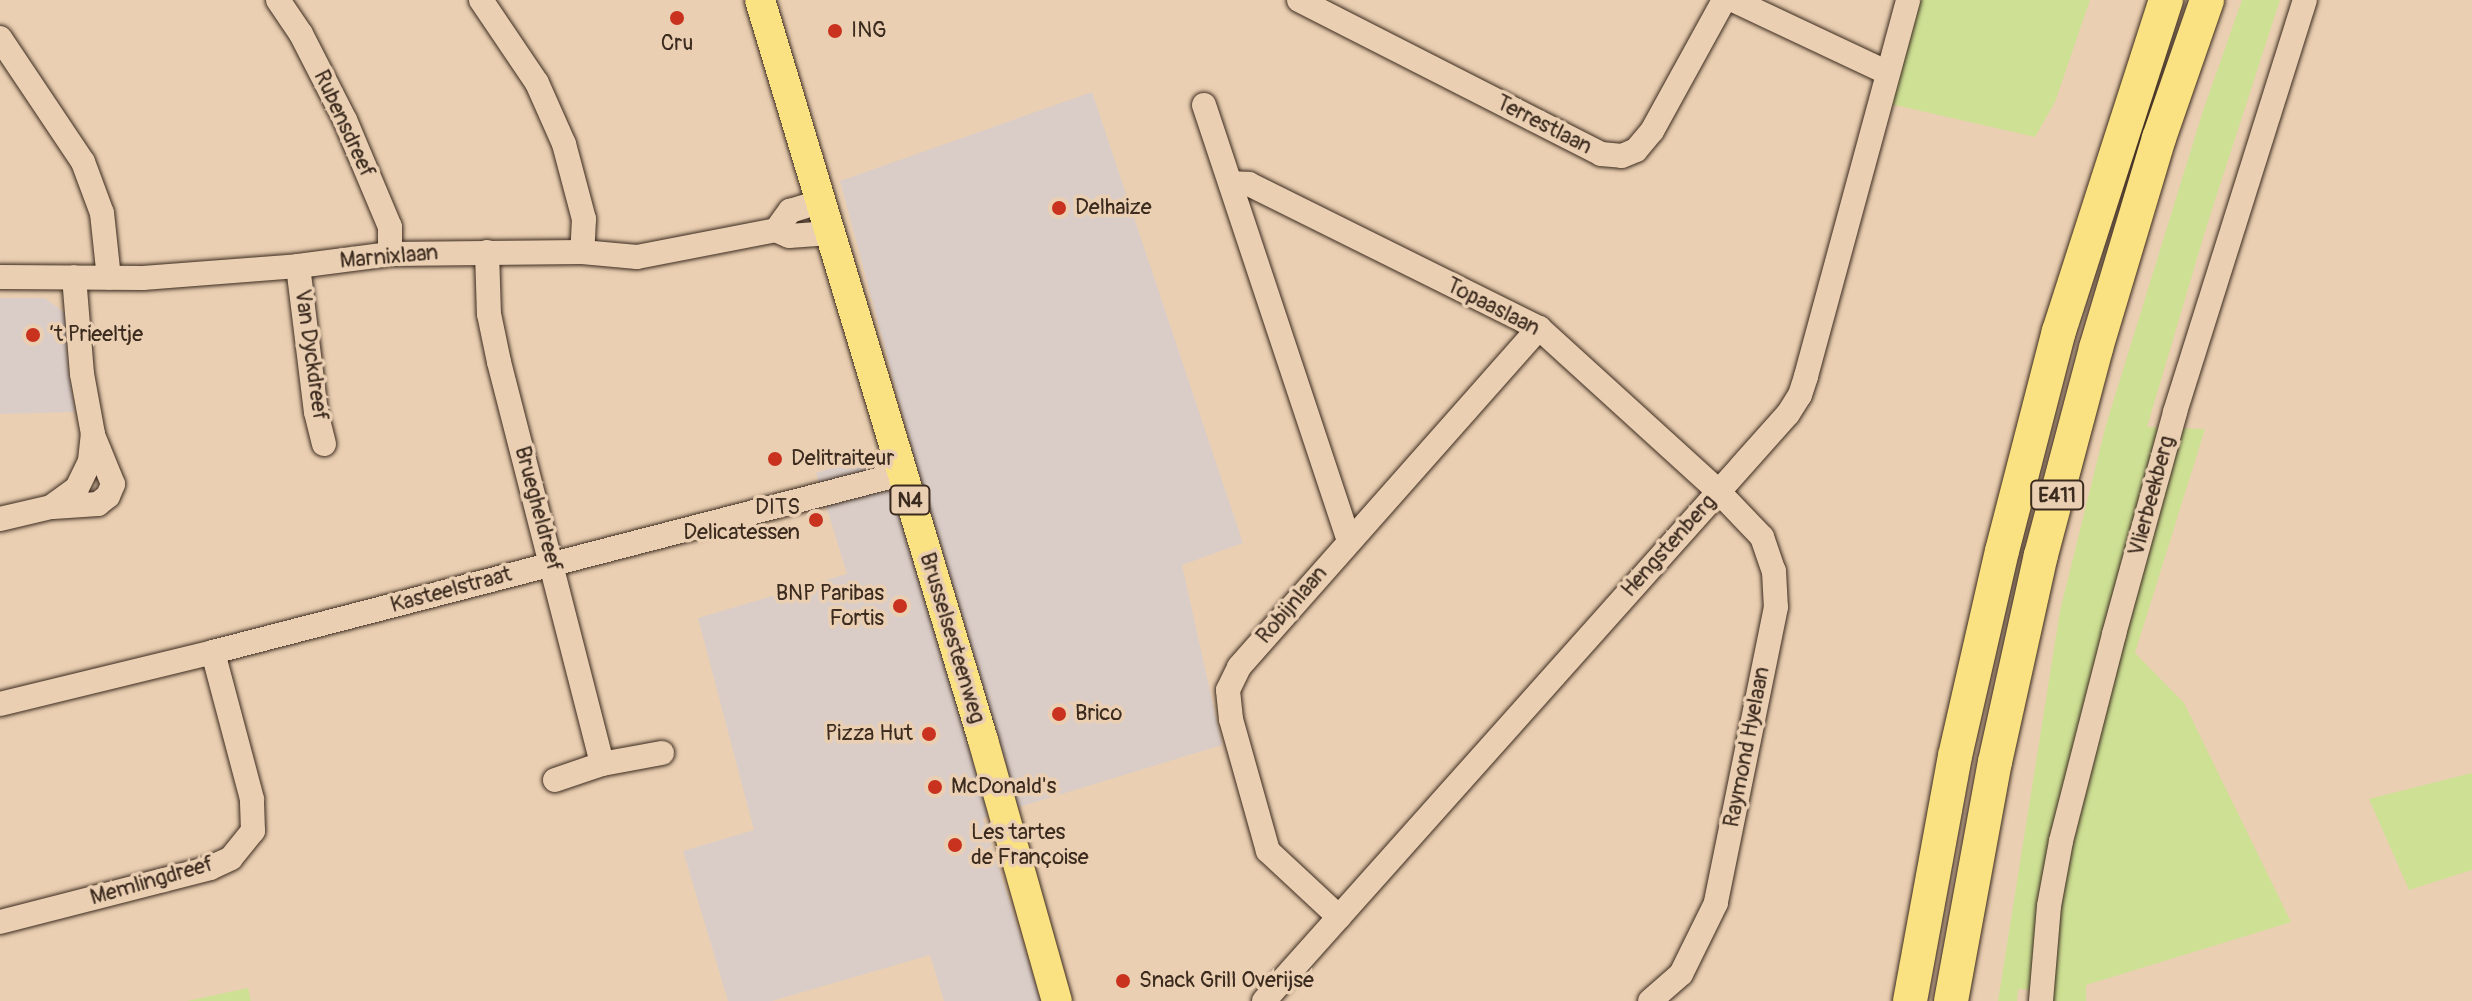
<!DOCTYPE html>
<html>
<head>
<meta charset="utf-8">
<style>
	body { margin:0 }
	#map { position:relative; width:2472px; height:1001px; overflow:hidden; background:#eacfb2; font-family:Pangolin,sans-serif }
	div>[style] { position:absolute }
	.built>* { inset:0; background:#dacdc7 }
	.green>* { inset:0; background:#cee094 }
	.roads { filter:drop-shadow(0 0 2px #3b2a1e) drop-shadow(0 0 2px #3b2a1e) }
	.minor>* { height:24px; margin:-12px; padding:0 12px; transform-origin:12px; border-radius:12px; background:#eacfb2 }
	.major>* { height:30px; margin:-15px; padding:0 15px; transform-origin:15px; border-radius:15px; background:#fae181 }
	.highway>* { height:34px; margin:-17px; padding:0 17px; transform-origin:17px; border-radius:17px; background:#fae181 }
	.dots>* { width:22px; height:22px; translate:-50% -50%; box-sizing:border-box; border:4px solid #eacfb2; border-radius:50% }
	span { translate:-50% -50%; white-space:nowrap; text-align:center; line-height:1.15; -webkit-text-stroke:7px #eacfb2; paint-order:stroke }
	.shield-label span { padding:2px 6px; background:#eacfb2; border:2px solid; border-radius:6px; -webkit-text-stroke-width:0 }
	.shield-label { font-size:20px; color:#3b2a1e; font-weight:700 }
	.poi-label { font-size:22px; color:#3b2a1e }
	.left { translate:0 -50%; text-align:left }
	.right { translate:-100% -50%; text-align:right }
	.street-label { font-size:22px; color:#3b2a1e }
</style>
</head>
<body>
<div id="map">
	<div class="built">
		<i style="clip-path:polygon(1092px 92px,1243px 543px,1182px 565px,1222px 745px,983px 818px,1041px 1001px,944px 1001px,930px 955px,772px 1001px,728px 1001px,683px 851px,754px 830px,698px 618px,847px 574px,816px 473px,873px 454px,912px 449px,840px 181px)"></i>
		<i style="clip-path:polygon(0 298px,45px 298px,65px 313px,67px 357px,75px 412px,0 414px)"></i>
	</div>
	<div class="green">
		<i style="clip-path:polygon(1914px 0,2090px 0,2055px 102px,2035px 137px,1882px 102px)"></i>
		<i style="clip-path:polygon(2242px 0,2280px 0,2207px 225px,2147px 427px,2205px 429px,2135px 653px,2184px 703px,2291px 922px,2086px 985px,2086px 1001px,2051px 1001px,2051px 990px,2018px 989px,2017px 1001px,1998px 1001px,2060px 611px,2106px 425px,2203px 111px)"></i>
		<i style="clip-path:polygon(2472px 773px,2472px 870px,2409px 890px,2369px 799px)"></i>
		<i style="clip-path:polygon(248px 988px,251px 1001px,187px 1001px)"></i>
	</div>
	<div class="roads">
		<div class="minor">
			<i style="left:278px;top:0;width:41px;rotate:55.9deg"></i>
			<i style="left:301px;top:34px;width:97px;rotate:62.9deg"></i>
			<i style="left:345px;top:120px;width:116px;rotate:67.2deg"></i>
			<i style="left:390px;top:227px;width:27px;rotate:90deg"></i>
			<i style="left:481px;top:0;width:100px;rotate:56deg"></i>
			<i style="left:537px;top:83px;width:67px;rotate:66.1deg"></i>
			<i style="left:564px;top:144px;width:78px;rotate:75.1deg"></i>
			<i style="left:584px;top:219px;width:33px;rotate:93deg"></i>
			<i style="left:1299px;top:0;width:339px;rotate:27deg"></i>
			<i style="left:1601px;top:154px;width:21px;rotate:5deg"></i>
			<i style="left:1622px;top:156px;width:15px;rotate:-23deg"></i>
			<i style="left:1636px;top:150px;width:25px;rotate:-50deg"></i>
			<i style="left:1652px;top:131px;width:149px;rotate:-61.2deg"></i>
			<i style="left:1733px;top:0;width:169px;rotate:25.2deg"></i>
			<i style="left:0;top:38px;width:149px;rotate:56.2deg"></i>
			<i style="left:83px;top:162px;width:54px;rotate:69.6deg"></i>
			<i style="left:102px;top:213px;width:65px;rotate:83.9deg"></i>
			<i style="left:1204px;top:105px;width:459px;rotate:71.6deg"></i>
			<i style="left:1231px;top:183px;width:18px;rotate:3deg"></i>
			<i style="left:1249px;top:184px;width:324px;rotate:26.4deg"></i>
			<i style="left:1539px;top:328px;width:242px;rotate:42.3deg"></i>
			<i style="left:1718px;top:491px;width:64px;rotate:46.3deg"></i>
			<i style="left:1762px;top:537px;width:36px;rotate:71deg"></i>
			<i style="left:1774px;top:571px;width:36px;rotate:87deg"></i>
			<i style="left:1776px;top:607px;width:302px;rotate:101.5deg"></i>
			<i style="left:1716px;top:903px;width:79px;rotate:116.2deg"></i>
			<i style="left:1681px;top:974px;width:41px;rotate:138.9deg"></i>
			<i style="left:776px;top:230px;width:24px;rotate:-54deg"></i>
			<i style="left:790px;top:211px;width:34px;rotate:-17deg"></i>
			<i style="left:487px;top:252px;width:62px;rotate:88.2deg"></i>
			<i style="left:489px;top:314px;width:49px;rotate:78.2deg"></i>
			<i style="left:499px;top:362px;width:415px;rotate:75.6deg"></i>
			<i style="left:298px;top:266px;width:147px;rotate:83deg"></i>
			<i style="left:316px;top:412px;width:33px;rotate:76deg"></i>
			<i style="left:0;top:277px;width:143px;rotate:0.4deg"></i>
			<i style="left:143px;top:278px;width:155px;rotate:-4.4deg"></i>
			<i style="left:298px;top:266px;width:93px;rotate:-7.4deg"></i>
			<i style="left:390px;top:254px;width:192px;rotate:-0.6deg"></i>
			<i style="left:582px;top:252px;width:55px;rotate:5.2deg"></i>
			<i style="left:637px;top:257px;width:142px;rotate:-11deg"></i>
			<i style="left:776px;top:230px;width:14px;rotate:25deg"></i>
			<i style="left:789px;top:236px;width:42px;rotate:-4.1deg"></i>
			<i style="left:53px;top:507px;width:45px;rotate:-3.8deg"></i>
			<i style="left:98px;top:504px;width:13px;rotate:-39deg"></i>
			<i style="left:108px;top:496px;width:13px;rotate:-67deg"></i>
			<i style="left:113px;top:484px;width:53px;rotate:-112.2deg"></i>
			<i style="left:0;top:519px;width:52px;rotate:-13.2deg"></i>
			<i style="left:51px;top:507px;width:32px;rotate:-36deg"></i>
			<i style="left:77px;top:488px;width:30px;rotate:-64deg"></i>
			<i style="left:90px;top:461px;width:27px;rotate:-84deg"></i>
			<i style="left:93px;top:434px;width:61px;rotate:-100.4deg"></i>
			<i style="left:82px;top:374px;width:97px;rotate:-94.7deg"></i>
			<i style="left:0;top:704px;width:219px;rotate:-13.7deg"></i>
			<i style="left:213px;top:652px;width:711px;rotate:-14.51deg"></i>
			<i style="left:555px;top:780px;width:50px;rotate:-18.8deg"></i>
			<i style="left:602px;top:764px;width:61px;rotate:-10.4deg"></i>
			<i style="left:1339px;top:917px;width:97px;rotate:-137.1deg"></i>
			<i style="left:1268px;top:851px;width:137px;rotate:-105.7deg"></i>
			<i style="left:1231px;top:719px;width:29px;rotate:-96deg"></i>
			<i style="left:1228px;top:690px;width:25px;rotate:-64deg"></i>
			<i style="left:1239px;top:667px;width:453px;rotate:-48.5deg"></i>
			<i style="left:0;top:922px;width:217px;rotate:-14.4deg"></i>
			<i style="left:210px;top:868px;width:23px;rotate:-25deg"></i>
			<i style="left:231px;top:858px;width:35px;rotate:-51deg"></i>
			<i style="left:253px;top:831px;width:32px;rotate:-92deg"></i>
			<i style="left:252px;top:799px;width:152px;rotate:-104.9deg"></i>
			<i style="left:1264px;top:1001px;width:787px;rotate:-48.25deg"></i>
			<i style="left:1788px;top:414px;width:22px;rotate:-58deg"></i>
			<i style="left:1800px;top:395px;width:20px;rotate:-72deg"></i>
			<i style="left:1806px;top:376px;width:390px;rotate:-74.8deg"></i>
			<i style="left:2041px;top:1001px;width:95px;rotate:-85.2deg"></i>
			<i style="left:2049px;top:906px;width:66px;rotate:-79.5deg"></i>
			<i style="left:2061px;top:841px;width:214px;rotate:-75.6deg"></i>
			<i style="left:2114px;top:634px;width:230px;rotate:-74.6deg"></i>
			<i style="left:2175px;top:412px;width:432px;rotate:-72.5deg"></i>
		</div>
		<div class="major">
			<i style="left:760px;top:0;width:773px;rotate:73.23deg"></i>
			<i style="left:983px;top:740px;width:271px;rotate:74.2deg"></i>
		</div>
		<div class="highway">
			<i style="left:1910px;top:1001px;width:249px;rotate:-79.6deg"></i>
			<i style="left:1955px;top:756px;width:210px;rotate:-77.1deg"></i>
			<i style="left:2002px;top:551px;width:227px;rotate:-75.5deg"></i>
			<i style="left:2059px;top:331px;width:348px;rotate:-72.1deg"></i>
			<i style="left:1951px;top:1001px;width:243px;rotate:-79.6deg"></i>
			<i style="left:1995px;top:762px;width:212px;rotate:-77.5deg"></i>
			<i style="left:2041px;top:555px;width:214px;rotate:-75.1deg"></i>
			<i style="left:2096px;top:348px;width:219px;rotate:-73.3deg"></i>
			<i style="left:2159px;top:138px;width:146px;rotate:-70.8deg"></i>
		</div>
	</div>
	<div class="dots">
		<i style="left:677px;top:18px;background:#c8321e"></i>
		<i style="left:835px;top:31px;background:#c8321e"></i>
		<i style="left:1059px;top:208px;background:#c8321e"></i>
		<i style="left:33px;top:335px;background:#c8321e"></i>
		<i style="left:775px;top:459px;background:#c8321e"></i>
		<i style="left:816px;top:520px;background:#c8321e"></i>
		<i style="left:900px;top:606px;background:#c8321e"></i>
		<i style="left:1059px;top:714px;background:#c8321e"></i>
		<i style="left:929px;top:734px;background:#c8321e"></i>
		<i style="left:935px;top:787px;background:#c8321e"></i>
		<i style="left:955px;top:845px;background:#c8321e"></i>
		<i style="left:1123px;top:981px;background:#c8321e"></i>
	</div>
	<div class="shield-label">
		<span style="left:2057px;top:495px">E411</span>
		<span style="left:910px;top:500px">N4</span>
	</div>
	<div class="poi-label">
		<span class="left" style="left:851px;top:31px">ING</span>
		<span style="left:677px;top:44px">Cru</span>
		<span class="left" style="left:1075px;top:208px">Delhaize</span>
		<span class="left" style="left:49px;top:335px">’t Prieeltje</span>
		<span class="left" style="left:791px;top:459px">Delitraiteur</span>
		<span class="right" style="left:800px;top:520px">DITS<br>Delicatessen</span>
		<span class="right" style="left:884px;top:606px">BNP Paribas<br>Fortis</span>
		<span class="left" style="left:1075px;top:714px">Brico</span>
		<span class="right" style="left:913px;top:734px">Pizza Hut</span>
		<span class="left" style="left:951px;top:787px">McDonald's</span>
		<span class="left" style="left:971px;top:845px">Les tartes<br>de Françoise</span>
		<span class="left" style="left:1139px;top:981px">Snack Grill Overijse</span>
	</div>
	<div class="street-label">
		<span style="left:344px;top:124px;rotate:65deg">Rubensdreef</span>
		<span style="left:1544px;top:125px;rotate:27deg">Terrestlaan</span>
		<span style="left:389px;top:257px;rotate:-5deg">Marnixlaan</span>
		<span style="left:1493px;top:307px;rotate:27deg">Topaaslaan</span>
		<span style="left:311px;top:355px;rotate:82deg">Van Dyckdreef</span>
		<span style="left:2152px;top:496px;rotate:-75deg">Vlierbeekberg</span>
		<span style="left:538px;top:509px;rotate:75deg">Bruegheldreef</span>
		<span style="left:1669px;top:546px;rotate:-48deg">Hengstenberg</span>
		<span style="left:451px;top:590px;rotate:-15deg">Kasteelstraat</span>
		<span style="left:1292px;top:605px;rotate:-49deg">Robijnlaan</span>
		<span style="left:952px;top:638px;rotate:73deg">Brusselsesteenweg</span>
		<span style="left:1747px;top:747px;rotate:-79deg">Raymond Hyelaan</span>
		<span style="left:152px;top:881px;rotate:-16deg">Memlingdreef</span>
	</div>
</div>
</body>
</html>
